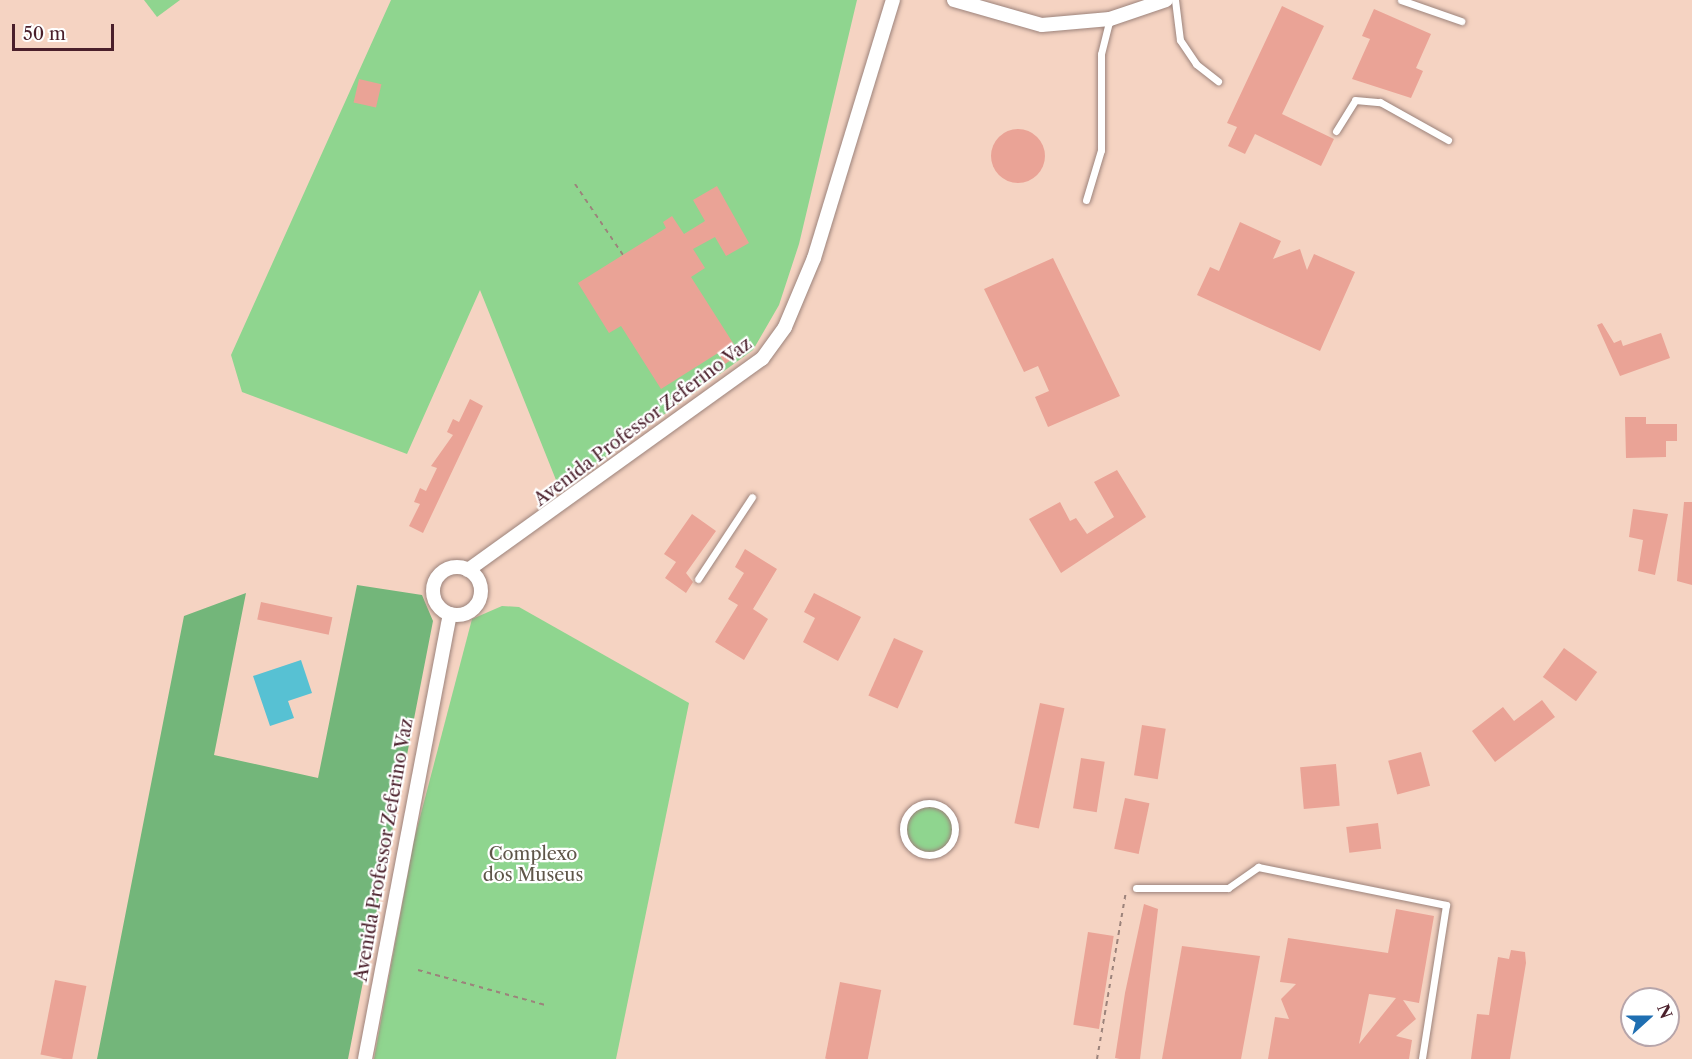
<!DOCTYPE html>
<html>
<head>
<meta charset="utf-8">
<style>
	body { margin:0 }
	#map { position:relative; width:1692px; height:1059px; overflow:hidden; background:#efe7cb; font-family:"Libre Caslon Text",serif }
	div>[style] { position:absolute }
	.built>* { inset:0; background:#f5d3c2 }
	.green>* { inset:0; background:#8fd58f }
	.round { border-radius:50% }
	.forest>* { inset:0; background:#73b67a }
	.water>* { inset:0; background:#57c1d3 }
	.building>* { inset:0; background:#eaa396; transform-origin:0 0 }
	.path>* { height:2px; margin-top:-1px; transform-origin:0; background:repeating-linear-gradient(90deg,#9c837b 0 4.5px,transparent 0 9px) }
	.roads { filter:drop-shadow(0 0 2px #9c837b) drop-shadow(0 0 2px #9c837b) }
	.service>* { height:7px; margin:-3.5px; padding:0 3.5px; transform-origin:3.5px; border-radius:3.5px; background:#fff }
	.service>.ring { margin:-3.5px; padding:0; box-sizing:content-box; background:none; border:7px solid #fff; border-radius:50% }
	.minor>* { height:14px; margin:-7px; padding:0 7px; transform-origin:7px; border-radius:7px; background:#fff }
	.minor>.ring { margin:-7px; padding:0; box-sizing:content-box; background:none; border:14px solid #fff; border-radius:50% }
	span { translate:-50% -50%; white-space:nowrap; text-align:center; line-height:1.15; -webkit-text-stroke:4.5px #fff; paint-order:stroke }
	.street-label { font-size:18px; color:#4a1f2b }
	.park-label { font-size:18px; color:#5f5649 }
	.north { position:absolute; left:1620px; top:987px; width:60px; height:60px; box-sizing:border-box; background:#fff; border:2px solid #b7a5aa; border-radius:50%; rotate:69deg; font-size:16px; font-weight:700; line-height:24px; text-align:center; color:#4a1f2b }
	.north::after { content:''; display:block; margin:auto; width:21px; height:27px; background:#1f6fb2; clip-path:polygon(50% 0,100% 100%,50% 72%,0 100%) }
	.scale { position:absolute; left:12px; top:24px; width:102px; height:27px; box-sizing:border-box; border:3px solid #4a1f2b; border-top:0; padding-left:8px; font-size:18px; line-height:21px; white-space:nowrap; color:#4a1f2b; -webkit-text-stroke:4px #fff; paint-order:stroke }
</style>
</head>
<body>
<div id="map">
	<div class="built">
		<i style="clip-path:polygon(evenodd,0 0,1692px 0,1692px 1059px,0 1059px,0 0,1632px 999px,1668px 999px,1668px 1035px,1632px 1035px,1632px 999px)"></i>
	</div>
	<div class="green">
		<i style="clip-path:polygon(144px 0,180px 0,157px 17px)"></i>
		<i style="clip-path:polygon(391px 0,857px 0,799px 244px,779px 305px,753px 350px,560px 490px,480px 290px,407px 454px,242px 392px,231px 355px)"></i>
		<i style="clip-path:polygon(502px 606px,519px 607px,689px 703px,616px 1059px,374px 1059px,414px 840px,472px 619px)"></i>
		<i class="round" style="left:906px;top:805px;width:48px;height:48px"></i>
	</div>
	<div class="forest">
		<i style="clip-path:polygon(357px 585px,422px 595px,433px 621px,348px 1059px,97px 1059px,184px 616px,246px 593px,214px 755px,318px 778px)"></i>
	</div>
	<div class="water">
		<i style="clip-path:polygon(301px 660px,312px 693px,288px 701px,294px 718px,270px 726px,253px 676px)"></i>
	</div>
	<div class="building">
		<i style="clip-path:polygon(1282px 6px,1324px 26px,1282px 114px,1334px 139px,1321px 166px,1255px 134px,1245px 154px,1228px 146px,1237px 127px,1227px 123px)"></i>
		<i style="clip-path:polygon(1374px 9px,1431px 34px,1416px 68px,1423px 71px,1411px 98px,1352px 79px,1370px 39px,1362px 36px)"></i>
		<i style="left:359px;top:79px;width:23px;height:24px;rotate:13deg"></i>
		<i class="round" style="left:991px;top:129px;width:54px;height:54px"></i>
		<i style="clip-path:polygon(717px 186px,749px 243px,726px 256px,715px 237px,693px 249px,705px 268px,691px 277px,740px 354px,725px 364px,718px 353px,661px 389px,621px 326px,609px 333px,578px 283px,666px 228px,663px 222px,672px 216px,684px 234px,705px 221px,693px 200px)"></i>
		<i style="clip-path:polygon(1240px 222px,1281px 241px,1273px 259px,1300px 249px,1307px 270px,1314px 254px,1355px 272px,1320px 351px,1197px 295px,1210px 267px,1219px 271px)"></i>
		<i style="clip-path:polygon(1053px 258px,1120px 396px,1048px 427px,1035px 397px,1049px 391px,1038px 366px,1024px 372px,984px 289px)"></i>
		<i style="clip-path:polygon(1602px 323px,1614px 343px,1621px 340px,1623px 346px,1661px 333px,1670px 358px,1620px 376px,1597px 325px)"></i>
		<i style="clip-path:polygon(470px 399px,483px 406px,423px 533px,409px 526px,420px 504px,414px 502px,420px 488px,426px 491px,437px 468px,431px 466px,453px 435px,447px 432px,453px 419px,459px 422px)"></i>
		<i style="clip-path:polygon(1625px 417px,1646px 417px,1646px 424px,1677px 424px,1677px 441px,1666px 441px,1666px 457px,1626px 458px)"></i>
		<i style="clip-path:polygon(1117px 470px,1146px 517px,1061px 573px,1029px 519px,1060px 502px,1070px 521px,1076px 518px,1087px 534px,1114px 517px,1094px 482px)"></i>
		<i style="clip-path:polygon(1684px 502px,1692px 502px,1692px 585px,1677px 581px)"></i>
		<i style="clip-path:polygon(1633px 509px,1668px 514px,1655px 575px,1638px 571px,1643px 540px,1629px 537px)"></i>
		<i style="clip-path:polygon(692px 514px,716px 531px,686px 573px,693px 582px,686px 593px,665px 578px,676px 562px,664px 554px)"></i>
		<i style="clip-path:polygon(745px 549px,777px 569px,753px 609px,768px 619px,744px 660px,715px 642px,738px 605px,728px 599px,744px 573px,735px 567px)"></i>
		<i style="clip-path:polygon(814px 593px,861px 617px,838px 661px,803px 642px,815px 618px,804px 612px)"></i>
		<i style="left:261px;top:602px;width:73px;height:18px;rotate:12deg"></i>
		<i style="left:894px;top:638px;width:32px;height:63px;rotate:24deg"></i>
		<i style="left:1564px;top:648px;width:41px;height:36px;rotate:36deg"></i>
		<i style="clip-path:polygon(1542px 700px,1555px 717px,1495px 762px,1472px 731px,1503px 707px,1514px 721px)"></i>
		<i style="left:1040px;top:703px;width:25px;height:123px;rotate:12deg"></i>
		<i style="left:1142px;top:725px;width:24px;height:51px;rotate:9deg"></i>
		<i style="left:1421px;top:752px;width:35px;height:34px;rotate:75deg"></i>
		<i style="left:1081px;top:758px;width:24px;height:51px;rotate:9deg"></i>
		<i style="left:1336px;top:764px;width:42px;height:36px;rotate:85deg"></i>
		<i style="left:1125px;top:798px;width:25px;height:52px;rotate:12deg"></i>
		<i style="left:1378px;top:823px;width:26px;height:32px;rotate:83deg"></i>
		<i style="clip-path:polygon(1144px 904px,1158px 909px,1140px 1059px,1120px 1059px,1115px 1058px,1125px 993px)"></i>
		<i style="clip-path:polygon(evenodd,1396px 909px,1434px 916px,1419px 1003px,1403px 1000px,1416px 1019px,1396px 1036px,1412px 1040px,1409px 1059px,1268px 1059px,1275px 1017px,1289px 1019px,1281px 999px,1296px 984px,1280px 982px,1288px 938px,1388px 953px,1396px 909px,1369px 994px,1396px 998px,1359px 1044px,1369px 994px)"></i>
		<i style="left:1088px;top:932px;width:26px;height:94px;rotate:9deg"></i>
		<i style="clip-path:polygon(1182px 946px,1260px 956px,1241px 1059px,1162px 1059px)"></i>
		<i style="clip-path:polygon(1511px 950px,1525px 952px,1526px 963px,1510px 1059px,1471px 1059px,1477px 1014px,1489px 1015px,1498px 957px,1509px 959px)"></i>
		<i style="left:55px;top:980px;width:32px;height:76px;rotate:11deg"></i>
		<i style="left:840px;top:982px;width:42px;height:78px;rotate:11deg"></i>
	</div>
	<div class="path">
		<i style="left:575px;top:184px;width:86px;rotate:55.9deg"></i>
		<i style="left:418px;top:970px;width:132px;rotate:15.4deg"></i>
		<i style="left:1097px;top:1059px;width:170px;rotate:-80.2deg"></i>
	</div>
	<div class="roads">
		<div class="service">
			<i style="left:1175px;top:0;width:40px;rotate:82.9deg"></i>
			<i style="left:1180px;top:40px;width:29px;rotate:56deg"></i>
			<i style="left:1196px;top:64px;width:28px;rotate:38deg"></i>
			<i style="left:1401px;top:0;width:64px;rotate:19.3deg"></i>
			<i style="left:1336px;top:131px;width:36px;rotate:-58deg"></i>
			<i style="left:1355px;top:100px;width:25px;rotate:5deg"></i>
			<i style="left:1380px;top:102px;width:78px;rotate:29.2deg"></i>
			<i style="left:1086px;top:200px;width:52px;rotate:-73.3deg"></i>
			<i style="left:1101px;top:150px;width:96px;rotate:-90deg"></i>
			<i style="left:1101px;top:54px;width:36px;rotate:-76deg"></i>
			<i style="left:698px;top:579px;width:98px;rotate:-56.6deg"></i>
			<i class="ring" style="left:903px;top:803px;width:45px;height:45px"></i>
			<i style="left:1136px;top:888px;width:92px"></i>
			<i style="left:1228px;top:888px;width:37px;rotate:-35deg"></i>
			<i style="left:1258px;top:867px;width:192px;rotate:11.4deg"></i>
			<i style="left:1446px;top:905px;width:156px;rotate:98.9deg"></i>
		</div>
		<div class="minor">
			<i style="left:954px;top:0;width:91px;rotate:15.9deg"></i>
			<i style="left:1042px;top:25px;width:68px;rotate:-5deg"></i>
			<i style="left:1110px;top:19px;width:59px;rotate:-18.7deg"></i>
			<i class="ring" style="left:433px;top:567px;width:34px;height:34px"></i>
			<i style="left:468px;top:570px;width:362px;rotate:-35.7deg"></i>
			<i style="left:762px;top:359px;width:39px;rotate:-54deg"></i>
			<i style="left:785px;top:327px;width:75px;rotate:-67.2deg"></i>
			<i style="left:814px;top:258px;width:270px;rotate:-73deg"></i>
			<i style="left:365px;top:1059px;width:453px;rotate:-79.2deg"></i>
		</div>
	</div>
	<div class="street-label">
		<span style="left:643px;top:422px;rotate:-37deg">Avenida Professor Zeferino Vaz</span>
		<span style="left:384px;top:850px;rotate:-80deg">Avenida Professor Zeferino Vaz</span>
	</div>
	<div class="park-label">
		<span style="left:533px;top:865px">Complexo<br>dos Museus</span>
	</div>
	<div class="north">N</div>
	<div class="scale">50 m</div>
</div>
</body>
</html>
